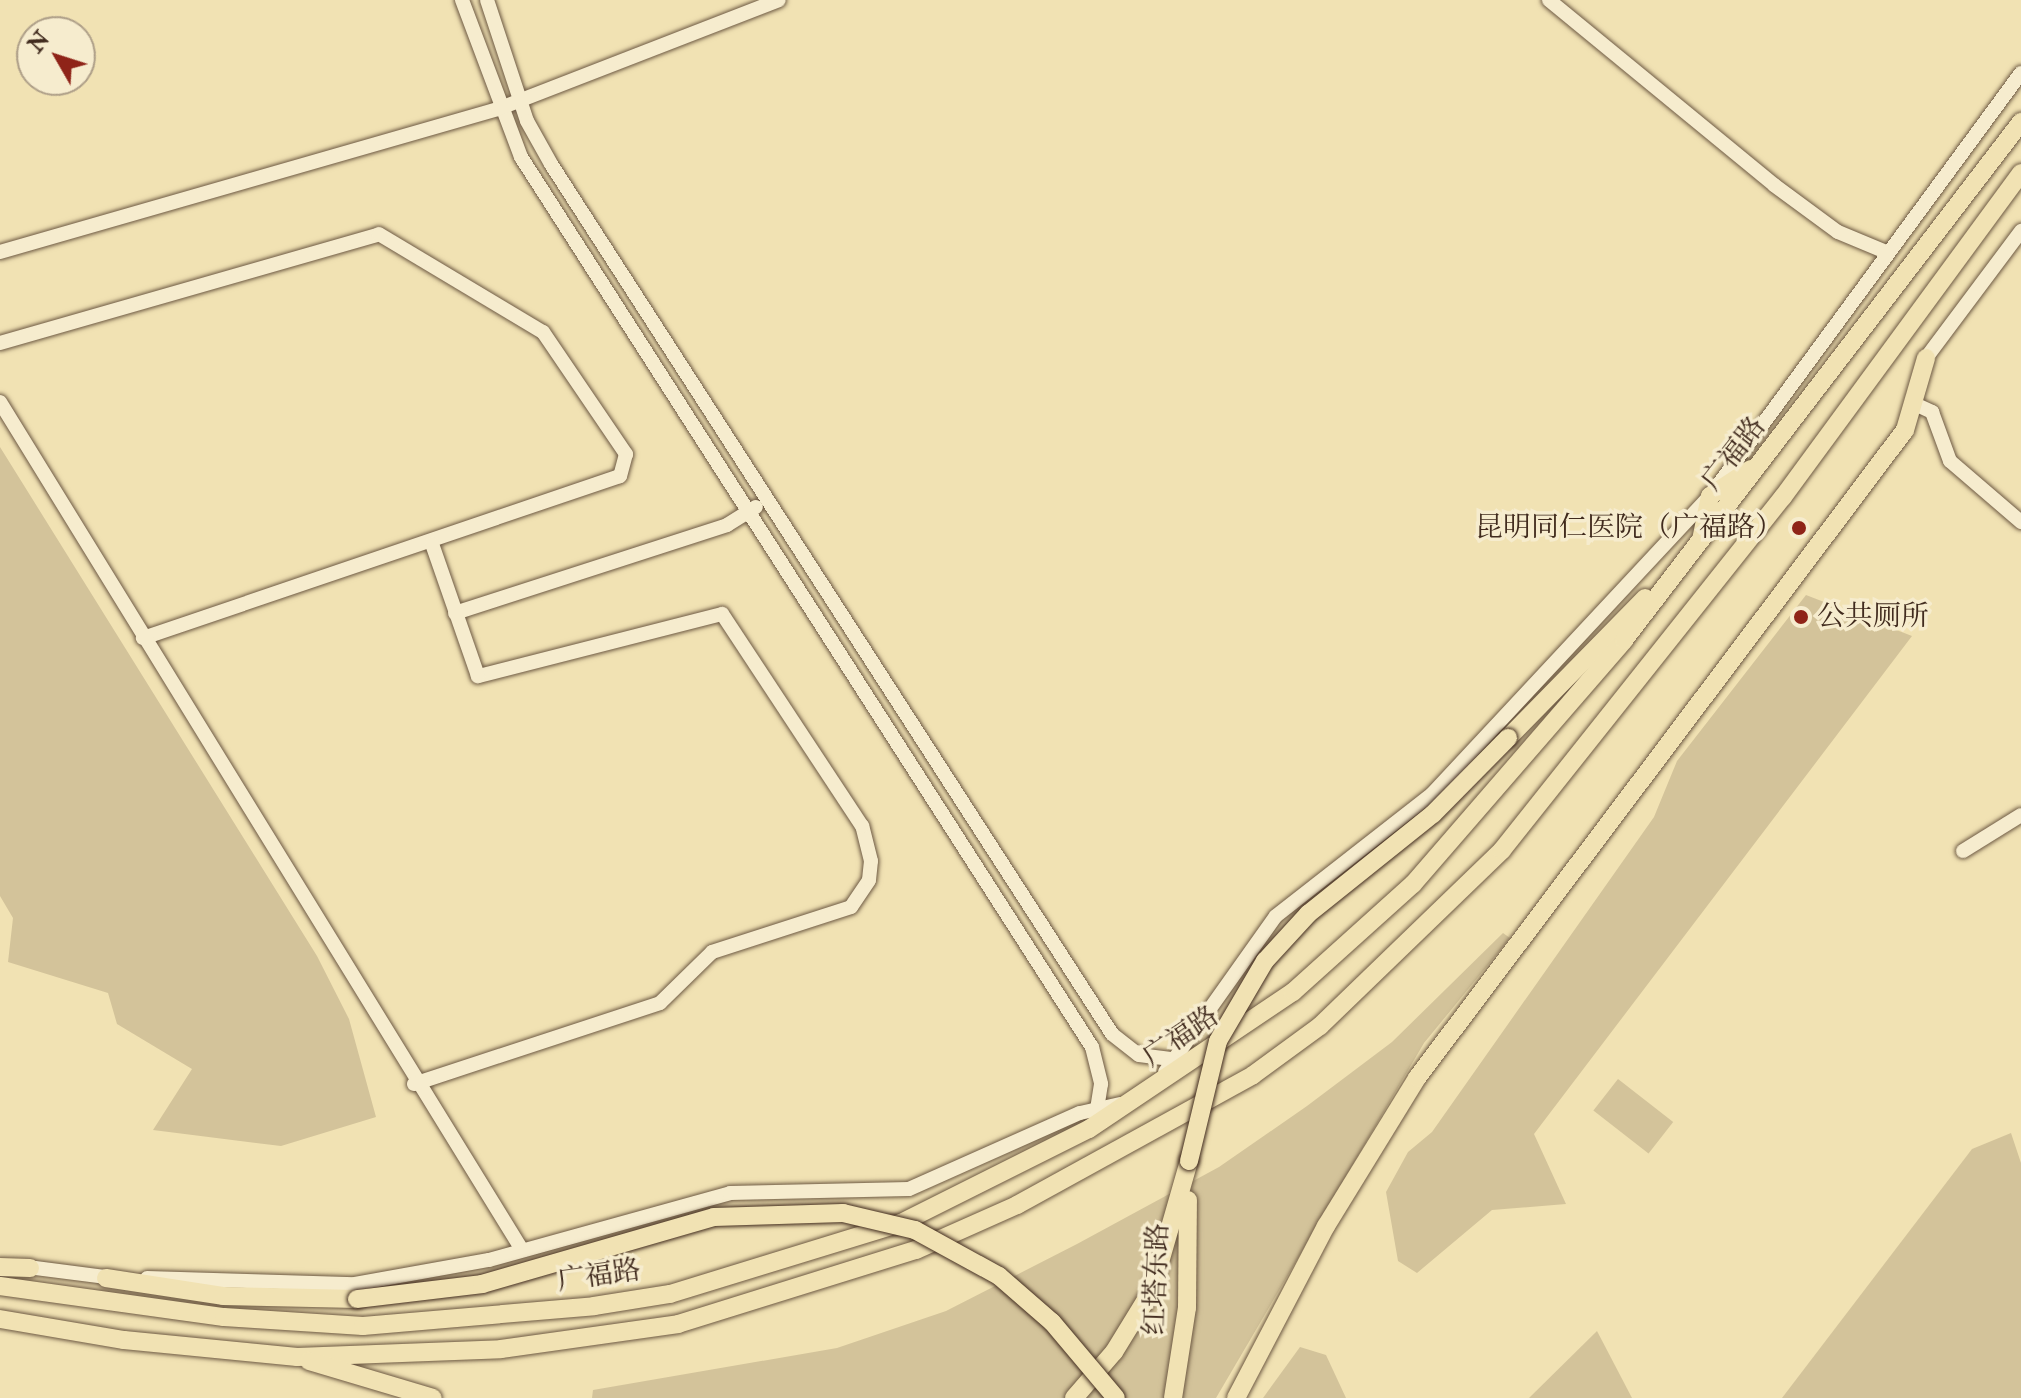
<!DOCTYPE html>
<html>
<head>
<meta charset="utf-8">
<style>
	body { margin:0 }
	#map { position:relative; width:2021px; height:1398px; overflow:hidden; background:#f1e2b3; font-family:"IM FELL Double Pica","Noto Serif SC",serif }
	div>[style] { position:absolute }
	.green>* { inset:0; background:#d3c39a; transform-origin:0 0 }
	.roads { filter:drop-shadow(0 0 2px #6d5943) drop-shadow(0 0 2px #6d5943) }
	.minor>* { height:14px; margin:-7px; padding:0 7px; transform-origin:7px; border-radius:7px; background:#f6ecce }
	.major>* { height:18px; margin:-9px; padding:0 9px; transform-origin:9px; border-radius:9px; background:#f1e2b3 }
	.bridges { filter:drop-shadow(0 0 2px #412b1e) drop-shadow(0 0 2px #412b1e) }
	.major-bridge>* { height:18px; margin:-9px; padding:0 9px; transform-origin:9px; border-radius:9px; background:#f1e2b3 }
	.dots>* { width:22px; height:22px; translate:-50% -50%; box-sizing:border-box; border:4px solid #f6ecce; border-radius:50% }
	span { translate:-50% -50%; white-space:nowrap; text-align:center; line-height:1.15; -webkit-text-stroke:7px #f6ecce; paint-order:stroke }
	.street-label { font-size:28px; color:#412b1e }
	.poi-label { font-size:28px; color:#412b1e }
	.right { translate:-100% -50%; text-align:right }
	.left { translate:0 -50%; text-align:left }
	.north { position:absolute; left:16px; top:16px; width:80px; height:80px; box-sizing:border-box; background:#f6ecce; border:2px solid #ae9f88; border-radius:50%; rotate:309deg; font-size:22px; font-weight:700; line-height:32px; text-align:center; color:#412b1e }
	.north::after { content:''; display:block; margin:auto; width:28px; height:36px; background:#8f2418; clip-path:polygon(50% 0,100% 100%,50% 72%,0 100%) }
</style>
</head>
<body>
<div id="map">
	<div class="green">
		<i style="clip-path:polygon(0 447px,317px 956px,349px 1019px,376px 1117px,281px 1146px,153px 1130px,192px 1069px,117px 1024px,108px 993px,8px 962px,13px 918px,0 896px)"></i>
		<i style="clip-path:polygon(1806px 595px,1912px 636px,1534px 1134px,1566px 1204px,1492px 1210px,1417px 1273px,1398px 1261px,1386px 1192px,1408px 1152px,1432px 1132px,1654px 817px,1677px 761px)"></i>
		<i style="clip-path:polygon(1503px 933px,1510px 938px,1424px 1043px,1216px 1398px,592px 1398px,593px 1390px,837px 1348px,946px 1311px,1077px 1244px,1219px 1167px,1307px 1106px,1392px 1042px)"></i>
		<i style="left:1618px;top:1079px;width:70px;height:40px;rotate:38deg"></i>
		<i style="clip-path:polygon(2011px 1133px,2021px 1163px,2021px 1398px,1782px 1398px,1972px 1149px)"></i>
		<i style="clip-path:polygon(1597px 1331px,1632px 1398px,1529px 1398px)"></i>
		<i style="clip-path:polygon(1300px 1347px,1326px 1355px,1346px 1398px,1263px 1398px)"></i>
	</div>
	<div class="roads">
		<div class="minor">
			<i style="left:462px;top:0;width:168px;rotate:69.4deg"></i>
			<i style="left:521px;top:157px;width:1057px;rotate:57.32deg"></i>
			<i style="left:1092px;top:1047px;width:38px;rotate:76deg"></i>
			<i style="left:1101px;top:1084px;width:31px;rotate:99deg"></i>
			<i style="left:487px;top:0;width:127px;rotate:71.7deg"></i>
			<i style="left:527px;top:121px;width:49px;rotate:60.8deg"></i>
			<i style="left:551px;top:164px;width:1035px;rotate:57.18deg"></i>
			<i style="left:1112px;top:1034px;width:34px;rotate:38deg"></i>
			<i style="left:1139px;top:1055px;width:40px;rotate:7.1deg"></i>
			<i style="left:1549px;top:0;width:291px;rotate:39.4deg"></i>
			<i style="left:1774px;top:185px;width:79px;rotate:36.3deg"></i>
			<i style="left:1838px;top:232px;width:52px;rotate:22.6deg"></i>
			<i style="left:0;top:252px;width:518px;rotate:-16.02deg"></i>
			<i style="left:498px;top:109px;width:301px;rotate:-21.2deg"></i>
			<i style="left:0;top:343px;width:394px;rotate:-16deg"></i>
			<i style="left:379px;top:234px;width:191px;rotate:30.9deg"></i>
			<i style="left:543px;top:332px;width:148px;rotate:55.8deg"></i>
			<i style="left:626px;top:454px;width:23px;rotate:105deg"></i>
			<i style="left:620px;top:476px;width:504px;rotate:161.24deg"></i>
			<i style="left:1926px;top:358px;width:159px;rotate:-53.2deg"></i>
			<i style="left:0;top:402px;width:996px;rotate:58.38deg"></i>
			<i style="left:1917px;top:405px;width:17px;rotate:25deg"></i>
			<i style="left:1932px;top:412px;width:52px;rotate:69.8deg"></i>
			<i style="left:1950px;top:461px;width:94px;rotate:40.7deg"></i>
			<i style="left:455px;top:613px;width:286px;rotate:-17.9deg"></i>
			<i style="left:727px;top:525px;width:34px;rotate:-32deg"></i>
			<i style="left:1963px;top:851px;width:68px;rotate:-31.8deg"></i>
			<i style="left:1165px;top:1072px;width:191px;rotate:-54.6deg"></i>
			<i style="left:1276px;top:916px;width:198px;rotate:-38deg"></i>
			<i style="left:1432px;top:794px;width:408px;rotate:-47deg"></i>
			<i style="left:1710px;top:496px;width:525px;rotate:-53.68deg"></i>
			<i style="left:414px;top:1084px;width:259px;rotate:-18.2deg"></i>
			<i style="left:660px;top:1003px;width:73px;rotate:-44.4deg"></i>
			<i style="left:712px;top:952px;width:146px;rotate:-17.9deg"></i>
			<i style="left:851px;top:907px;width:32px;rotate:-56deg"></i>
			<i style="left:869px;top:880px;width:19px;rotate:-84deg"></i>
			<i style="left:871px;top:861px;width:36px;rotate:-104deg"></i>
			<i style="left:862px;top:826px;width:254px;rotate:-123.4deg"></i>
			<i style="left:722px;top:614px;width:252px;rotate:165.7deg"></i>
			<i style="left:478px;top:676px;width:140px;rotate:-109.2deg"></i>
			<i style="left:20px;top:1266px;width:95px;rotate:7.3deg"></i>
			<i style="left:147px;top:1278px;width:208px;rotate:1.7deg"></i>
			<i style="left:355px;top:1284px;width:136px;rotate:-10.2deg"></i>
			<i style="left:489px;top:1260px;width:250px;rotate:-15.5deg"></i>
			<i style="left:730px;top:1193px;width:179px;rotate:-1.3deg"></i>
			<i style="left:909px;top:1189px;width:187px;rotate:-24deg"></i>
			<i style="left:1080px;top:1113px;width:41px;rotate:-12.7deg"></i>
		</div>
		<div class="major">
			<i style="left:1701px;top:540px;width:45px;rotate:-78.4deg"></i>
			<i style="left:1710px;top:496px;width:49px;rotate:-33.4deg"></i>
			<i style="left:1508px;top:738px;width:196px;rotate:-45.6deg"></i>
			<i style="left:0;top:1267px;width:30px;rotate:2deg"></i>
			<i style="left:106px;top:1278px;width:118px;rotate:8.7deg"></i>
			<i style="left:223px;top:1296px;width:134px;rotate:1.3deg"></i>
			<i style="left:0;top:1286px;width:226px;rotate:7.9deg"></i>
			<i style="left:224px;top:1317px;width:139px;rotate:3.7deg"></i>
			<i style="left:363px;top:1326px;width:232px;rotate:-4.9deg"></i>
			<i style="left:594px;top:1306px;width:77px;rotate:-9deg"></i>
			<i style="left:670px;top:1294px;width:242px;rotate:-17.1deg"></i>
			<i style="left:901px;top:1223px;width:210px;rotate:-26.6deg"></i>
			<i style="left:1089px;top:1129px;width:246px;rotate:-33.9deg"></i>
			<i style="left:1293px;top:992px;width:161px;rotate:-42deg"></i>
			<i style="left:1413px;top:884px;width:323px;rotate:-49.1deg"></i>
			<i style="left:1624px;top:640px;width:653px;rotate:-52.53deg"></i>
			<i style="left:0;top:1319px;width:126px;rotate:9.6deg"></i>
			<i style="left:124px;top:1340px;width:174px;rotate:5.6deg"></i>
			<i style="left:297px;top:1357px;width:204px;rotate:-2.2deg"></i>
			<i style="left:501px;top:1349px;width:179px;rotate:-8deg"></i>
			<i style="left:678px;top:1324px;width:249px;rotate:-17.3deg"></i>
			<i style="left:916px;top:1250px;width:111px;rotate:-24deg"></i>
			<i style="left:1017px;top:1205px;width:269px;rotate:-28.8deg"></i>
			<i style="left:1253px;top:1075px;width:83px;rotate:-36.2deg"></i>
			<i style="left:1320px;top:1026px;width:253px;rotate:-44deg"></i>
			<i style="left:1502px;top:850px;width:451px;rotate:-51.5deg"></i>
			<i style="left:1783px;top:497px;width:402px;rotate:-53.7deg"></i>
			<i style="left:309px;top:1361px;width:129px;rotate:16.6deg"></i>
			<i style="left:1074px;top:1398px;width:61px;rotate:-49deg"></i>
			<i style="left:1114px;top:1352px;width:73px;rotate:-58.5deg"></i>
			<i style="left:1152px;top:1290px;width:134px;rotate:-74deg"></i>
			<i style="left:1173px;top:1398px;width:91px;rotate:-81.2deg"></i>
			<i style="left:1187px;top:1308px;width:108px;rotate:-89.5deg"></i>
			<i style="left:1236px;top:1398px;width:194px;rotate:-62.4deg"></i>
			<i style="left:1326px;top:1226px;width:174px;rotate:-58.4deg"></i>
			<i style="left:1417px;top:1078px;width:811px;rotate:-53.02deg"></i>
			<i style="left:1905px;top:430px;width:75px;rotate:-73.7deg"></i>
		</div>
	</div>
	<div class="bridges">
		<div class="major-bridge">
			<i style="left:1189px;top:1161px;width:123px;rotate:-76.4deg"></i>
			<i style="left:1218px;top:1041px;width:93px;rotate:-59.6deg"></i>
			<i style="left:1265px;top:961px;width:64px;rotate:-47.5deg"></i>
			<i style="left:1308px;top:914px;width:160px;rotate:-38.7deg"></i>
			<i style="left:1433px;top:814px;width:107px;rotate:-45.4deg"></i>
			<i style="left:357px;top:1299px;width:126px;rotate:-6.8deg"></i>
			<i style="left:482px;top:1284px;width:241px;rotate:-16.1deg"></i>
			<i style="left:714px;top:1217px;width:129px;rotate:-1.8deg"></i>
			<i style="left:843px;top:1213px;width:74px;rotate:13.3deg"></i>
			<i style="left:915px;top:1230px;width:96px;rotate:28.7deg"></i>
			<i style="left:999px;top:1276px;width:70px;rotate:41deg"></i>
			<i style="left:1052px;top:1322px;width:99px;rotate:49.9deg"></i>
		</div>
	</div>
	<div class="dots">
		<i style="left:1799px;top:528px;background:#8f2418"></i>
		<i style="left:1801px;top:617px;background:#8f2418"></i>
	</div>
	<div class="street-label">
		<span style="left:1734px;top:454px;rotate:-52deg">广福路</span>
		<span style="left:1181px;top:1037px;rotate:-34deg">广福路</span>
		<span style="left:599px;top:1276px;rotate:-8deg">广福路</span>
		<span style="left:1157px;top:1279px;rotate:-88deg">红塔东路</span>
	</div>
	<div class="poi-label">
		<span class="right" style="left:1783px;top:528px">昆明同仁医院（广福路）</span>
		<span class="left" style="left:1817px;top:617px">公共厕所</span>
	</div>
	<div class="north">N</div>
</div>
</body>
</html>
